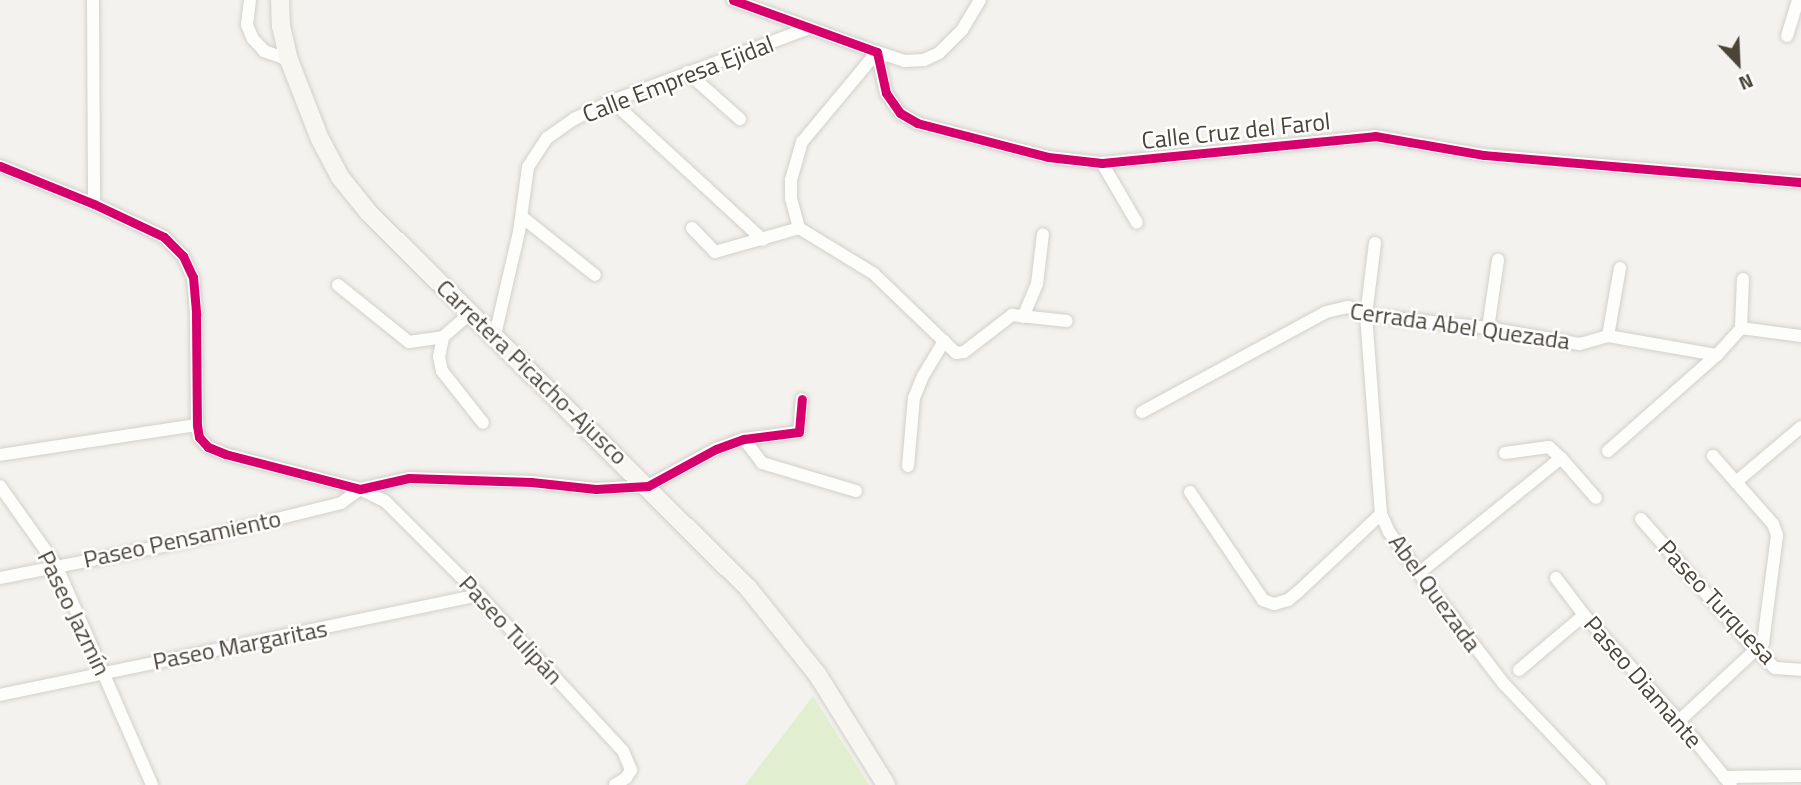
<!DOCTYPE html>
<html>
<head>
<meta charset="utf-8">
<style>
	body { margin:0 }
	#map { position:relative; width:1801px; height:785px; overflow:hidden; background:#f4f2ee; font-family:"Titillium Web",sans-serif }
	div>[style] { position:absolute }
	.green>* { inset:0; background:#e1eecf }
	.roads { filter:drop-shadow(0 0 2px #d2d0cb) drop-shadow(0 0 2px #d2d0cb) }
	.street>* { height:12px; margin:-6px; padding:0 6px; transform-origin:6px; border-radius:6px; background:#fdfdfc }
	.secondary>* { height:18px; margin:-9px; padding:0 9px; transform-origin:9px; border-radius:9px; background:#f7f6f1 }
	.cycleway>* { height:9px; margin:-4.5px; padding:0 4.5px; transform-origin:4.5px; border-radius:4.5px; background:#d6006c }
	span { translate:-50% -50%; white-space:nowrap; text-align:center; line-height:1.15; -webkit-text-stroke:5px #fff; paint-order:stroke }
	.street-label { font-size:24px; color:#4b4439 }
	.north { position:absolute; left:1703px; top:28px; width:70px; height:70px; -webkit-text-stroke:5px #fff; paint-order:stroke; rotate:157deg; font-size:19px; font-weight:700; line-height:28px; text-align:center; color:#4b4439 }
	.north::after { content:''; display:block; margin:auto; width:24px; height:32px; background:#4b4439; clip-path:polygon(50% 0,100% 100%,50% 72%,0 100%) }
</style>
</head>
<body>
<div id="map">
	<div class="green">
		<i style="clip-path:polygon(813px 696px,869px 785px,745px 785px)"></i>
	</div>
	<div class="roads">
		<div class="street">
			<i style="left:93px;top:0;width:204px;rotate:89.7deg"></i>
			<i style="left:250px;top:0;width:25px;rotate:97deg"></i>
			<i style="left:247px;top:25px;width:15px;rotate:67deg"></i>
			<i style="left:253px;top:39px;width:16px;rotate:47deg"></i>
			<i style="left:264px;top:51px;width:27px;rotate:20deg"></i>
			<i style="left:733px;top:0;width:153px;rotate:19.9deg"></i>
			<i style="left:877px;top:52px;width:42px;rotate:77.6deg"></i>
			<i style="left:886px;top:93px;width:24px;rotate:55deg"></i>
			<i style="left:900px;top:113px;width:20px;rotate:30deg"></i>
			<i style="left:917px;top:123px;width:135px;rotate:14.5deg"></i>
			<i style="left:1048px;top:157px;width:54px;rotate:6.3deg"></i>
			<i style="left:1102px;top:163px;width:274px;rotate:-5.6deg"></i>
			<i style="left:1375px;top:136px;width:111px;rotate:9.9deg"></i>
			<i style="left:1484px;top:155px;width:318px;rotate:4.9deg"></i>
			<i style="left:1787px;top:36px;width:38px;rotate:-73deg"></i>
			<i style="left:687px;top:72px;width:71px;rotate:41.6deg"></i>
			<i style="left:612px;top:101px;width:205px;rotate:42.6deg"></i>
			<i style="left:1102px;top:163px;width:69px;rotate:59.7deg"></i>
			<i style="left:0;top:166px;width:101px;rotate:22deg"></i>
			<i style="left:94px;top:204px;width:77px;rotate:25.2deg"></i>
			<i style="left:164px;top:237px;width:27px;rotate:45deg"></i>
			<i style="left:183px;top:256px;width:23px;rotate:65deg"></i>
			<i style="left:193px;top:277px;width:38px;rotate:85deg"></i>
			<i style="left:196px;top:315px;width:110px;rotate:89.5deg"></i>
			<i style="left:197px;top:425px;width:12px;rotate:81deg"></i>
			<i style="left:199px;top:437px;width:13px;rotate:48deg"></i>
			<i style="left:208px;top:447px;width:18px;rotate:22deg"></i>
			<i style="left:225px;top:454px;width:139px;rotate:14.5deg"></i>
			<i style="left:360px;top:489px;width:50px;rotate:-12.7deg"></i>
			<i style="left:409px;top:478px;width:122px;rotate:1.9deg"></i>
			<i style="left:531px;top:482px;width:65px;rotate:6.1deg"></i>
			<i style="left:596px;top:489px;width:52px;rotate:-3.3deg"></i>
			<i style="left:648px;top:486px;width:77px;rotate:-28.6deg"></i>
			<i style="left:716px;top:449px;width:30px;rotate:-20deg"></i>
			<i style="left:744px;top:439px;width:55px;rotate:-7.3deg"></i>
			<i style="left:799px;top:432px;width:33px;rotate:-85deg"></i>
			<i style="left:522px;top:217px;width:93px;rotate:38.5deg"></i>
			<i style="left:692px;top:228px;width:33px;rotate:46deg"></i>
			<i style="left:715px;top:252px;width:87px;rotate:-15.9deg"></i>
			<i style="left:799px;top:228px;width:30px;rotate:-105deg"></i>
			<i style="left:791px;top:199px;width:19px;rotate:-90deg"></i>
			<i style="left:791px;top:180px;width:40px;rotate:-74deg"></i>
			<i style="left:802px;top:142px;width:117px;rotate:-50.2deg"></i>
			<i style="left:877px;top:52px;width:28px;rotate:18deg"></i>
			<i style="left:904px;top:61px;width:20px;rotate:-3deg"></i>
			<i style="left:924px;top:60px;width:17px;rotate:-25deg"></i>
			<i style="left:939px;top:53px;width:33px;rotate:-45deg"></i>
			<i style="left:962px;top:30px;width:35px;rotate:-59deg"></i>
			<i style="left:799px;top:228px;width:88px;rotate:31.5deg"></i>
			<i style="left:874px;top:274px;width:114px;rotate:43.9deg"></i>
			<i style="left:956px;top:353px;width:8px;rotate:-7deg"></i>
			<i style="left:964px;top:352px;width:61px;rotate:-37.6deg"></i>
			<i style="left:1012px;top:315px;width:55px;rotate:6.2deg"></i>
			<i style="left:1375px;top:243px;width:73px;rotate:97.1deg"></i>
			<i style="left:1366px;top:315px;width:200px;rotate:85.7deg"></i>
			<i style="left:1381px;top:514px;width:20px;rotate:66deg"></i>
			<i style="left:1389px;top:532px;width:51px;rotate:53.8deg"></i>
			<i style="left:1419px;top:573px;width:140px;rotate:52.6deg"></i>
			<i style="left:1504px;top:684px;width:139px;rotate:46.5deg"></i>
			<i style="left:338px;top:285px;width:91px;rotate:38.8deg"></i>
			<i style="left:409px;top:342px;width:34px;rotate:-8deg"></i>
			<i style="left:443px;top:337px;width:38px;rotate:-41deg"></i>
			<i style="left:1023px;top:317px;width:36px;rotate:-67deg"></i>
			<i style="left:1037px;top:284px;width:50px;rotate:-83.2deg"></i>
			<i style="left:1488px;top:328px;width:69px;rotate:-81.6deg"></i>
			<i style="left:1741px;top:328px;width:61px;rotate:7.6deg"></i>
			<i style="left:495px;top:335px;width:106px;rotate:-76.9deg"></i>
			<i style="left:519px;top:232px;width:66px;rotate:-82.1deg"></i>
			<i style="left:528px;top:167px;width:35px;rotate:-57deg"></i>
			<i style="left:547px;top:138px;width:33px;rotate:-35deg"></i>
			<i style="left:574px;top:119px;width:42px;rotate:-25.3deg"></i>
			<i style="left:612px;top:101px;width:210px;rotate:-20.3deg"></i>
			<i style="left:1608px;top:336px;width:69px;rotate:-80deg"></i>
			<i style="left:443px;top:337px;width:20px;rotate:101deg"></i>
			<i style="left:439px;top:357px;width:14px;rotate:78deg"></i>
			<i style="left:442px;top:371px;width:66px;rotate:51.7deg"></i>
			<i style="left:1142px;top:412px;width:209px;rotate:-28.5deg"></i>
			<i style="left:1326px;top:312px;width:23px;rotate:-13deg"></i>
			<i style="left:1348px;top:307px;width:20px;rotate:24deg"></i>
			<i style="left:1366px;top:315px;width:123px;rotate:6.1deg"></i>
			<i style="left:1488px;top:328px;width:93px;rotate:9.9deg"></i>
			<i style="left:1580px;top:344px;width:29px;rotate:-16deg"></i>
			<i style="left:1608px;top:336px;width:111px;rotate:9.9deg"></i>
			<i style="left:744px;top:439px;width:30px;rotate:53deg"></i>
			<i style="left:762px;top:463px;width:98px;rotate:16.6deg"></i>
			<i style="left:1608px;top:451px;width:145px;rotate:-41.4deg"></i>
			<i style="left:1717px;top:355px;width:36px;rotate:-48deg"></i>
			<i style="left:1741px;top:328px;width:49px;rotate:-87.7deg"></i>
			<i style="left:1505px;top:453px;width:44px;rotate:-7.8deg"></i>
			<i style="left:1549px;top:447px;width:16px;rotate:43deg"></i>
			<i style="left:0;top:455px;width:199px;rotate:-8.7deg"></i>
			<i style="left:908px;top:466px;width:68px;rotate:-85deg"></i>
			<i style="left:914px;top:398px;width:24px;rotate:-68deg"></i>
			<i style="left:923px;top:376px;width:41px;rotate:-59deg"></i>
			<i style="left:1736px;top:482px;width:85px;rotate:-40.2deg"></i>
			<i style="left:0;top:486px;width:97px;rotate:54.7deg"></i>
			<i style="left:56px;top:565px;width:240px;rotate:66.4deg"></i>
			<i style="left:1190px;top:492px;width:130px;rotate:55.9deg"></i>
			<i style="left:1263px;top:600px;width:12px;rotate:20deg"></i>
			<i style="left:1274px;top:604px;width:15px;rotate:-16deg"></i>
			<i style="left:1288px;top:600px;width:13px;rotate:-39deg"></i>
			<i style="left:1298px;top:592px;width:114px;rotate:-43.2deg"></i>
			<i style="left:1641px;top:519px;width:164px;rotate:48.9deg"></i>
			<i style="left:1749px;top:643px;width:36px;rotate:44deg"></i>
			<i style="left:1775px;top:668px;width:26px;rotate:4deg"></i>
			<i style="left:1419px;top:573px;width:183px;rotate:-39deg"></i>
			<i style="left:1561px;top:458px;width:53px;rotate:48.8deg"></i>
			<i style="left:0;top:578px;width:192px;rotate:-11.1deg"></i>
			<i style="left:188px;top:541px;width:158px;rotate:-13.9deg"></i>
			<i style="left:341px;top:503px;width:24px;rotate:-36deg"></i>
			<i style="left:360px;top:489px;width:28px;rotate:26deg"></i>
			<i style="left:385px;top:501px;width:133px;rotate:45deg"></i>
			<i style="left:479px;top:595px;width:212px;rotate:47.3deg"></i>
			<i style="left:623px;top:751px;width:21px;rotate:67deg"></i>
			<i style="left:631px;top:770px;width:9px;rotate:122deg"></i>
			<i style="left:626px;top:778px;width:13px;rotate:148deg"></i>
			<i style="left:1556px;top:578px;width:46px;rotate:52.9deg"></i>
			<i style="left:1584px;top:615px;width:142px;rotate:48.1deg"></i>
			<i style="left:1679px;top:721px;width:82px;rotate:50.9deg"></i>
			<i style="left:1519px;top:670px;width:85px;rotate:-40.2deg"></i>
			<i style="left:0;top:695px;width:489px;rotate:-11.8deg"></i>
			<i style="left:1679px;top:721px;width:115px;rotate:-42.9deg"></i>
			<i style="left:1763px;top:643px;width:109px;rotate:-82.6deg"></i>
			<i style="left:1777px;top:535px;width:12px;rotate:-110deg"></i>
			<i style="left:1773px;top:524px;width:91px;rotate:-131.4deg"></i>
			<i style="left:1724px;top:777px;width:77px;rotate:-0.7deg"></i>
		</div>
		<div class="secondary">
			<i style="left:280px;top:0;width:26px;rotate:88deg"></i>
			<i style="left:281px;top:26px;width:35px;rotate:77deg"></i>
			<i style="left:289px;top:60px;width:85px;rotate:68.6deg"></i>
			<i style="left:320px;top:139px;width:43px;rotate:62.2deg"></i>
			<i style="left:340px;top:177px;width:46px;rotate:51.1deg"></i>
			<i style="left:369px;top:213px;width:533px;rotate:44.7deg"></i>
			<i style="left:748px;top:588px;width:110px;rotate:51.3deg"></i>
			<i style="left:817px;top:674px;width:131px;rotate:58.1deg"></i>
		</div>
	</div>
	<div class="cycleway">
		<i style="left:733px;top:0;width:153px;rotate:19.9deg"></i>
		<i style="left:877px;top:52px;width:42px;rotate:77.6deg"></i>
		<i style="left:886px;top:93px;width:24px;rotate:55deg"></i>
		<i style="left:900px;top:113px;width:20px;rotate:30deg"></i>
		<i style="left:917px;top:123px;width:135px;rotate:14.5deg"></i>
		<i style="left:1048px;top:157px;width:54px;rotate:6.3deg"></i>
		<i style="left:1102px;top:163px;width:274px;rotate:-5.6deg"></i>
		<i style="left:1375px;top:136px;width:111px;rotate:9.9deg"></i>
		<i style="left:1484px;top:155px;width:318px;rotate:4.9deg"></i>
		<i style="left:0;top:166px;width:101px;rotate:22deg"></i>
		<i style="left:94px;top:204px;width:77px;rotate:25.2deg"></i>
		<i style="left:164px;top:237px;width:27px;rotate:45deg"></i>
		<i style="left:183px;top:256px;width:23px;rotate:65deg"></i>
		<i style="left:193px;top:277px;width:38px;rotate:85deg"></i>
		<i style="left:196px;top:315px;width:110px;rotate:89.5deg"></i>
		<i style="left:197px;top:425px;width:12px;rotate:81deg"></i>
		<i style="left:199px;top:437px;width:13px;rotate:48deg"></i>
		<i style="left:208px;top:447px;width:18px;rotate:22deg"></i>
		<i style="left:225px;top:454px;width:139px;rotate:14.5deg"></i>
		<i style="left:360px;top:489px;width:50px;rotate:-12.7deg"></i>
		<i style="left:409px;top:478px;width:122px;rotate:1.9deg"></i>
		<i style="left:531px;top:482px;width:65px;rotate:6.1deg"></i>
		<i style="left:596px;top:489px;width:52px;rotate:-3.3deg"></i>
		<i style="left:648px;top:486px;width:77px;rotate:-28.6deg"></i>
		<i style="left:716px;top:449px;width:30px;rotate:-20deg"></i>
		<i style="left:744px;top:439px;width:55px;rotate:-7.3deg"></i>
		<i style="left:799px;top:432px;width:33px;rotate:-85deg"></i>
	</div>
	<div class="street-label">
		<span style="left:678px;top:79px;rotate:-21deg">Calle Empresa Ejidal</span>
		<span style="left:1236px;top:131px;rotate:-6deg">Calle Cruz del Farol</span>
		<span style="left:1460px;top:326px;rotate:8deg">Cerrada Abel Quezada</span>
		<span style="left:532px;top:372px;rotate:44deg">Carretera Picacho-Ajusco</span>
		<span style="left:182px;top:539px;rotate:-12deg">Paseo Pensamiento</span>
		<span style="left:1435px;top:593px;rotate:54deg">Abel Quezada</span>
		<span style="left:1717px;top:602px;rotate:47deg">Paseo Turquesa</span>
		<span style="left:74px;top:613px;rotate:64deg">Paseo Jazmín</span>
		<span style="left:511px;top:630px;rotate:47deg">Paseo Tulipán</span>
		<span style="left:240px;top:645px;rotate:-11deg">Paseo Margaritas</span>
		<span style="left:1643px;top:682px;rotate:49deg">Paseo Diamante</span>
	</div>
	<div class="north">N</div>
</div>
</body>
</html>
